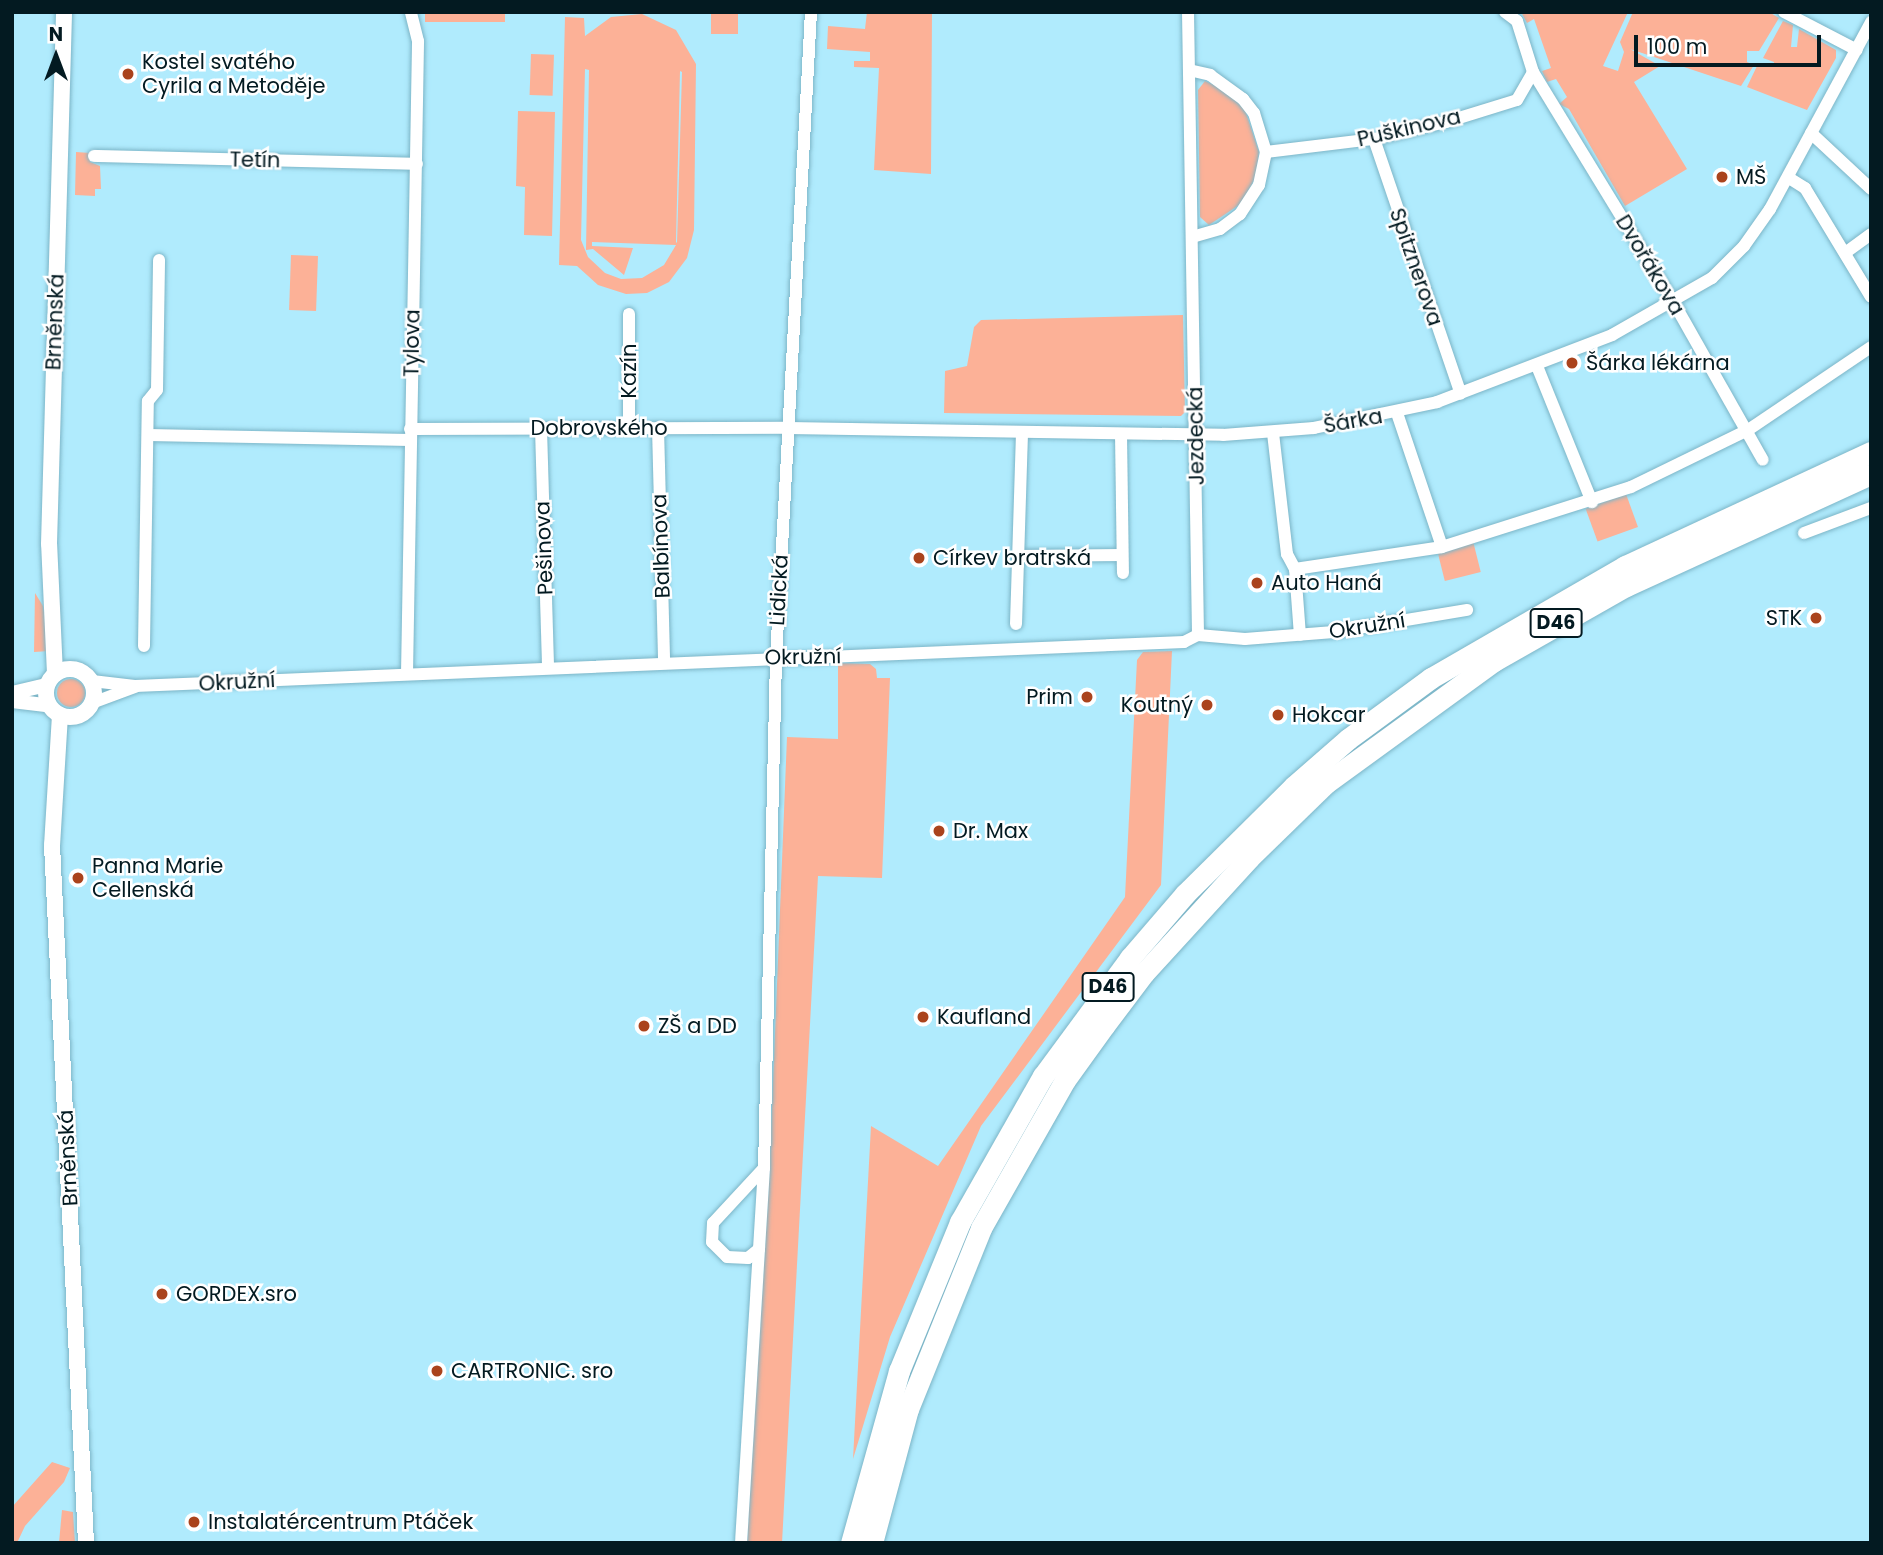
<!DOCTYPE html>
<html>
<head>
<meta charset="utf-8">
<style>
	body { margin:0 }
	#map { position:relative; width:1883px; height:1555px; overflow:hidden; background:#b0ebfd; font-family:Poppins,sans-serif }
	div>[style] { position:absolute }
	.green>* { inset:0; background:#fcb197; transform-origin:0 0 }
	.round { border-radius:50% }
	.roads { filter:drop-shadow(0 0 2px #7cb5c7) drop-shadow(0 0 2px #7cb5c7) }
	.minor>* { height:12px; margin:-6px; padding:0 6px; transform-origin:6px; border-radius:6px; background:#fff }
	.tertiary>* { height:14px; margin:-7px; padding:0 7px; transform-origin:7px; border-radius:7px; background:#fff }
	.secondary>* { height:16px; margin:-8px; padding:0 8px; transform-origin:8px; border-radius:8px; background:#fff }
	.secondary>.ring { margin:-8px; padding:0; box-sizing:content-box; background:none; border:16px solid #fff; border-radius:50% }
	.motorway>* { height:21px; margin:-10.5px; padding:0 10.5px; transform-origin:10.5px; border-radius:10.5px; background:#fff }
	.dots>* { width:19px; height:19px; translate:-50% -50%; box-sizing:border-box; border:4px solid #fff; border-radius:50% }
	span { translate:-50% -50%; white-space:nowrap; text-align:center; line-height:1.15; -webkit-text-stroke:5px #fff; paint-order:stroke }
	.shield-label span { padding:2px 5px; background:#fff; border:2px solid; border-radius:5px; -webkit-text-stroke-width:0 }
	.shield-label { font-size:19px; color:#031a21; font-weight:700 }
	.poi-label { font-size:21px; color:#031a21 }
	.left { translate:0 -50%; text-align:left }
	.right { translate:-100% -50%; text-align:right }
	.street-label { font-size:21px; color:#031a21 }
	.frame { position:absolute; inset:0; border:14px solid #031a21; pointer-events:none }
	.north { position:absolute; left:21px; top:21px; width:70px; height:70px; -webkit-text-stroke:5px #fff; paint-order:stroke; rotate:0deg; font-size:19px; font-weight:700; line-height:28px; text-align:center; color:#031a21 }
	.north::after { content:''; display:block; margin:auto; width:24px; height:32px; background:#031a21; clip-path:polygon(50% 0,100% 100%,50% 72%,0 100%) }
	.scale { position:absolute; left:1634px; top:35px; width:187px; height:32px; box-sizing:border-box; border:4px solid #031a21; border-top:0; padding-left:9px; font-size:21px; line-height:24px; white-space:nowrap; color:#031a21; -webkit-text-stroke:5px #fff; paint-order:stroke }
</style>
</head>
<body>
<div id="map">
	<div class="green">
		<i style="left:425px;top:12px;width:80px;height:10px"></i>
		<i style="left:711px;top:12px;width:27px;height:22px"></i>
		<i style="clip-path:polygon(867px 12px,932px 12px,931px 174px,874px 170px,879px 68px,854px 67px,854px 61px,870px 61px,870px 52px,827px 49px,828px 26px,865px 29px)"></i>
		<i style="clip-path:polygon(1521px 12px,1628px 12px,1603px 66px,1618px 71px,1624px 52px,1620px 42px,1633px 12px,1769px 12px,1779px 18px,1759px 51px,1747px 51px,1747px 62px,1754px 65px,1741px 86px,1630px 49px,1660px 66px,1634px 82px,1687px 169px,1625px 206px,1569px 109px,1559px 104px,1567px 97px,1556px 79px,1547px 82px,1542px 71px,1551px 68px,1534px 19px,1527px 23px)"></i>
		<i style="clip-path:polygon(evenodd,642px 14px,676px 30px,696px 64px,694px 230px,687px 258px,669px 282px,647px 293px,626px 294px,598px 285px,577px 266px,559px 265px,565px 17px,584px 18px,585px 36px,611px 17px,642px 14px,585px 69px,589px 70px,586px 250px,593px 249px,624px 275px,633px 248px,592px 246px,592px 242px,676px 245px,664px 265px,642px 278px,621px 279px,605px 273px,588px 257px,581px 240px,585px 69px,642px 14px,680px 71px,682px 72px,677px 243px,676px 242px,680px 71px)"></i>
		<i style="clip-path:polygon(1783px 21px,1793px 25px,1791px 47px,1797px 47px,1799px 29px,1836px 50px,1836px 58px,1807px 110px,1747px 87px,1757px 66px,1774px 67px,1774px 62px,1763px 58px)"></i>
		<i style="left:531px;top:54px;width:23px;height:41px;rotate:2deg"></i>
		<i style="clip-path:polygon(1205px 81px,1226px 90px,1245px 110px,1259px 152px,1256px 176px,1242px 203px,1209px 225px,1200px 217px,1198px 90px)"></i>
		<i style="clip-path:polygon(518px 111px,555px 112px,552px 236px,524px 235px,525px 187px,516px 186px)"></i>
		<i style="clip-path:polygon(76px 152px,90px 153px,90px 162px,100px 166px,101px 189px,95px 189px,95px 196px,75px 195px)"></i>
		<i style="left:291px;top:255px;width:27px;height:55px;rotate:2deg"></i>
		<i style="clip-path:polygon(1183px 315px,1185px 412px,1181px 416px,944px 413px,945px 371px,967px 366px,974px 327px,981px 320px)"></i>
		<i style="left:1626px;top:494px;width:35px;height:43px;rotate:70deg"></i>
		<i style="left:1473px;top:541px;width:32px;height:37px;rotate:76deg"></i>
		<i style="clip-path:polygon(35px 593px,43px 606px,50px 651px,34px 652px)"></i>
		<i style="clip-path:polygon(1172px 651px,1161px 885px,981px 1126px,890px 1337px,853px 1459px,871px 1126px,938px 1166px,1125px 897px,1137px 660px,1143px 652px)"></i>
		<i style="clip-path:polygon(838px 663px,870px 664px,876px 669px,877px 678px,890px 678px,882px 878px,818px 876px,782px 1543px,747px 1543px,769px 1182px,787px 737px,838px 739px)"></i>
		<i class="round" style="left:57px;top:679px;width:28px;height:28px"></i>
		<i style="clip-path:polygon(52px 1462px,70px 1468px,64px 1482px,25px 1526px,17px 1543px,12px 1543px,12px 1507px)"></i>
		<i style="clip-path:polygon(62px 1510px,73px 1512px,75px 1543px,59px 1543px)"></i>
	</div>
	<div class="roads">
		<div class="minor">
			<i style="left:1188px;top:12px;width:623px;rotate:89.08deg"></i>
			<i style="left:1505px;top:12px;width:15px;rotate:37deg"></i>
			<i style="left:1517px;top:21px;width:53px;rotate:72.6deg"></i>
			<i style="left:1533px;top:72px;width:271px;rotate:58.6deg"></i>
			<i style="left:1674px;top:303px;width:180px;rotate:60.5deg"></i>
			<i style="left:1784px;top:12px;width:82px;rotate:27.5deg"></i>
			<i style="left:1189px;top:70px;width:22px;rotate:13deg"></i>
			<i style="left:1210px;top:75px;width:41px;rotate:36deg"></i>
			<i style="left:1243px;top:99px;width:18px;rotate:52deg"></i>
			<i style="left:1254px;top:113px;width:41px;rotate:72.9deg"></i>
			<i style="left:1266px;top:152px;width:34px;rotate:102deg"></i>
			<i style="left:1259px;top:185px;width:35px;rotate:123deg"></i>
			<i style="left:1240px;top:214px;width:25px;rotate:143deg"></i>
			<i style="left:1220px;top:229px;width:29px;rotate:164deg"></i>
			<i style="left:1811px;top:133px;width:82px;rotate:43deg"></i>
			<i style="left:1374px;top:139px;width:269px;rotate:71.2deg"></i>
			<i style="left:1266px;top:152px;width:109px;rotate:-6.9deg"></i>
			<i style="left:1374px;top:139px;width:74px;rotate:-13.3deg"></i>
			<i style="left:1446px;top:122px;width:74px;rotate:-17.2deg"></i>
			<i style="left:1517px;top:100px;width:32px;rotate:-60deg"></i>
			<i style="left:94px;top:156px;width:323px;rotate:1.4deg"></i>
			<i style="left:1789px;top:178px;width:19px;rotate:32deg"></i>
			<i style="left:1805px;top:188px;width:127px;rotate:58.8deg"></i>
			<i style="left:1845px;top:253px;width:32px;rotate:-36deg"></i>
			<i style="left:629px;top:314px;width:114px;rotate:90deg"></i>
			<i style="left:1537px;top:366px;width:147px;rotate:68deg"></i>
			<i style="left:1397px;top:413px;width:141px;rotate:71.4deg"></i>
			<i style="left:658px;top:428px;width:235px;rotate:88.5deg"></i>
			<i style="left:410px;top:429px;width:378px;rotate:-0.2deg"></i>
			<i style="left:788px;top:428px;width:435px;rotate:0.9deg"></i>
			<i style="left:1223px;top:435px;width:91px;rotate:-4.4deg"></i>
			<i style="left:1314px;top:428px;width:126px;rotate:-11.9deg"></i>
			<i style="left:1437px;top:402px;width:187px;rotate:-20.9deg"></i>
			<i style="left:1612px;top:335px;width:115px;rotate:-29.7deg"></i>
			<i style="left:1712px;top:278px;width:45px;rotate:-45deg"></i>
			<i style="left:1744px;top:246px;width:45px;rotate:-54.9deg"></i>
			<i style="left:1770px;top:209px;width:213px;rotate:-61.6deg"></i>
			<i style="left:541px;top:429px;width:238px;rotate:88.3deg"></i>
			<i style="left:1273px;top:433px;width:122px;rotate:83.4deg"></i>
			<i style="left:1287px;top:554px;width:17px;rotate:62deg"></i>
			<i style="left:1295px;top:569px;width:66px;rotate:85.7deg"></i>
			<i style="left:1121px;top:434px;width:139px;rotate:89.2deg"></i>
			<i style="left:148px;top:435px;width:262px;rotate:1.1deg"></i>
			<i style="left:1804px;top:533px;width:72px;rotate:-20.5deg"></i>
			<i style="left:1020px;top:556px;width:102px;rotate:-0.6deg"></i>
			<i style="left:1295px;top:569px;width:149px;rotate:-8.5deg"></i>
			<i style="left:1442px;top:547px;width:198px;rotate:-17.6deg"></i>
			<i style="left:1631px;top:487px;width:130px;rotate:-26deg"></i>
			<i style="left:1748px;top:430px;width:148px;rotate:-34deg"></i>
			<i style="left:1016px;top:624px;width:192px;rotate:-88.2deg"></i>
			<i style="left:144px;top:646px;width:245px;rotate:-89.1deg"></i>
			<i style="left:148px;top:401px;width:14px;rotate:-51deg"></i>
			<i style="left:157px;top:390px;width:130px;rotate:-89.1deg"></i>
			<i style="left:407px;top:674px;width:633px;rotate:-89deg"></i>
			<i style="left:418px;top:41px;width:30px;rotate:-104deg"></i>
			<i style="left:92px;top:681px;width:43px;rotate:6.6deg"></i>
			<i style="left:135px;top:686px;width:1050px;rotate:-2.4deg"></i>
			<i style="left:1184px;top:642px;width:16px;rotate:-27deg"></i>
			<i style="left:1198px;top:635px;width:47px;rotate:4.9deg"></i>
			<i style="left:1245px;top:639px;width:89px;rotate:-4.5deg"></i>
			<i style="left:1334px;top:632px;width:135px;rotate:-9.4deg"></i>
			<i style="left:92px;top:703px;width:46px;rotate:-20.4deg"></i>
			<i style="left:764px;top:1168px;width:75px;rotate:132.8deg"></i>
			<i style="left:713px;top:1223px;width:19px;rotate:93deg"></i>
			<i style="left:712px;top:1242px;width:21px;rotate:45deg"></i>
			<i style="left:727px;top:1257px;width:21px;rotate:3deg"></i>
			<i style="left:748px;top:1258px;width:14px;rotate:-39deg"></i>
			<i style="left:759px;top:1249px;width:81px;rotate:-86.5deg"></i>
			<i style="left:764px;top:1168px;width:510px;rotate:-88.65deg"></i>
			<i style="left:776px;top:658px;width:647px;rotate:-86.9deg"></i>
			<i style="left:741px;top:1543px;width:295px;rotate:-86.5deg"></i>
		</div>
		<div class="tertiary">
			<i style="left:12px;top:693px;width:36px;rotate:-13deg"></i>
			<i style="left:12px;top:701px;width:38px;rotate:7deg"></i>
		</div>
		<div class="secondary">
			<i class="ring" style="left:46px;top:669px;width:32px;height:32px"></i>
			<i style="left:55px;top:674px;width:130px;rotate:-92.6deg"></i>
			<i style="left:49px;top:544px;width:532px;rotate:-88.38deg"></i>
			<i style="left:60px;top:715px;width:130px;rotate:93.5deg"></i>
			<i style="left:52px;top:845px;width:699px;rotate:87.21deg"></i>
		</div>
		<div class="motorway">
			<i style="left:851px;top:1543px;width:179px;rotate:-74.4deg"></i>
			<i style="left:899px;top:1371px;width:161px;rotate:-67.7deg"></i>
			<i style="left:960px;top:1222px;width:168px;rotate:-60.4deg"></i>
			<i style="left:1043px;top:1076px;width:147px;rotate:-53.6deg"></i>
			<i style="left:1130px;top:958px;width:84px;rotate:-49.3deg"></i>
			<i style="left:1185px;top:894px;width:152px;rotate:-44.7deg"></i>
			<i style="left:1293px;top:787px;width:73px;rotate:-41.1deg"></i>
			<i style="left:1348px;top:739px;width:103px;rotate:-36.3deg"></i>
			<i style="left:1431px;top:678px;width:224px;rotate:-30deg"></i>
			<i style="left:1625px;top:566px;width:271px;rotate:-24.9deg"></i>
			<i style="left:872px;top:1543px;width:139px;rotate:-75deg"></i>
			<i style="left:908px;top:1409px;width:195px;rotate:-68deg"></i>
			<i style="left:981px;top:1228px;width:170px;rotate:-60.4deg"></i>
			<i style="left:1065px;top:1080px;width:67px;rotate:-54.2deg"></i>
			<i style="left:1104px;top:1026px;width:66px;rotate:-53deg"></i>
			<i style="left:1144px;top:973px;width:156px;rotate:-47.6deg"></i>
			<i style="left:1249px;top:858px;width:107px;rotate:-44.2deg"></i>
			<i style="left:1326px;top:783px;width:208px;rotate:-36deg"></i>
			<i style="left:1494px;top:661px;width:152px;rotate:-29.6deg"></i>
			<i style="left:1626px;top:586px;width:269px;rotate:-24.6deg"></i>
		</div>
	</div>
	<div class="dots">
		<i style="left:128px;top:74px;background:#aa431c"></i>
		<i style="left:1722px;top:177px;background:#aa431c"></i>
		<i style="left:1572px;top:363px;background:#aa431c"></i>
		<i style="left:919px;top:558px;background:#aa431c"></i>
		<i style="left:1257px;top:583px;background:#aa431c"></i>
		<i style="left:1816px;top:618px;background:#aa431c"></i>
		<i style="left:1087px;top:697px;background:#aa431c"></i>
		<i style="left:1207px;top:705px;background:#aa431c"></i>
		<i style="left:1278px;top:715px;background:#aa431c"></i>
		<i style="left:939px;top:831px;background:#aa431c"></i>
		<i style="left:78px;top:878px;background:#aa431c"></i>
		<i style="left:923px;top:1017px;background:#aa431c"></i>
		<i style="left:644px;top:1026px;background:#aa431c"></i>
		<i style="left:162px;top:1294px;background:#aa431c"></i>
		<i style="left:437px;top:1371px;background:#aa431c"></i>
		<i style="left:194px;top:1522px;background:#aa431c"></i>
	</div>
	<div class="shield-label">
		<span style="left:1556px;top:623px">D46</span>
		<span style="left:1108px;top:987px">D46</span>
	</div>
	<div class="poi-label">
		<span class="left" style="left:142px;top:74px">Kostel svatého<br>Cyrila a Metoděje</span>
		<span class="left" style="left:1736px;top:177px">MŠ</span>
		<span class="left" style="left:1586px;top:363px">Šárka lékárna</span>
		<span class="left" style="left:933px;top:558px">Církev bratrská</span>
		<span class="left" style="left:1271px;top:583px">Auto Haná</span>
		<span class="right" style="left:1802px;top:618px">STK</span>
		<span class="right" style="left:1073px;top:697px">Prim</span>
		<span class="right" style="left:1193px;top:705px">Koutný</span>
		<span class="left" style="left:1292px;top:715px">Hokcar</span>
		<span class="left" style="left:953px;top:831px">Dr. Max</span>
		<span class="left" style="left:92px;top:878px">Panna Marie<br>Cellenská</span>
		<span class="left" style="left:937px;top:1017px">Kaufland</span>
		<span class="left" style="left:658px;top:1026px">ZŠ a DD</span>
		<span class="left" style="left:176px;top:1294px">GORDEX.sro</span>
		<span class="left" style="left:451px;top:1371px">CARTRONIC. sro</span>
		<span class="left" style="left:208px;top:1522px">Instalatércentrum Ptáček</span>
	</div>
	<div class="street-label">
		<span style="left:1409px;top:128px;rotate:-13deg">Puškinova</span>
		<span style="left:255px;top:160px;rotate:1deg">Tetín</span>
		<span style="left:1650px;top:265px;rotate:59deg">Dvořákova</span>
		<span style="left:1416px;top:267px;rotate:71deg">Spitznerova</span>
		<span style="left:55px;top:322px;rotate:-88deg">Brněnská</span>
		<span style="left:412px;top:343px;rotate:-89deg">Tylova</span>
		<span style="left:629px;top:371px;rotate:-90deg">Kazín</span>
		<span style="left:1353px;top:421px;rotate:-10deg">Šárka</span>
		<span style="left:599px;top:428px">Dobrovského</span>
		<span style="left:1196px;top:436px;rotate:-91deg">Jezdecká</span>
		<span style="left:661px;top:546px;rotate:-92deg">Balbínova</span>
		<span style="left:544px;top:548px;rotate:-92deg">Pešinova</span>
		<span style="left:779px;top:590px;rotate:-87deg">Lidická</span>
		<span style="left:1367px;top:626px;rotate:-9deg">Okružní</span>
		<span style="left:803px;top:657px;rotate:-1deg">Okružní</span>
		<span style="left:237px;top:682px;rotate:-3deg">Okružní</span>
		<span style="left:68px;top:1158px;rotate:-93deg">Brněnská</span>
	</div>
	<div class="frame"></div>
	<div class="north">N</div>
	<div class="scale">100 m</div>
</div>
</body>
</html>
